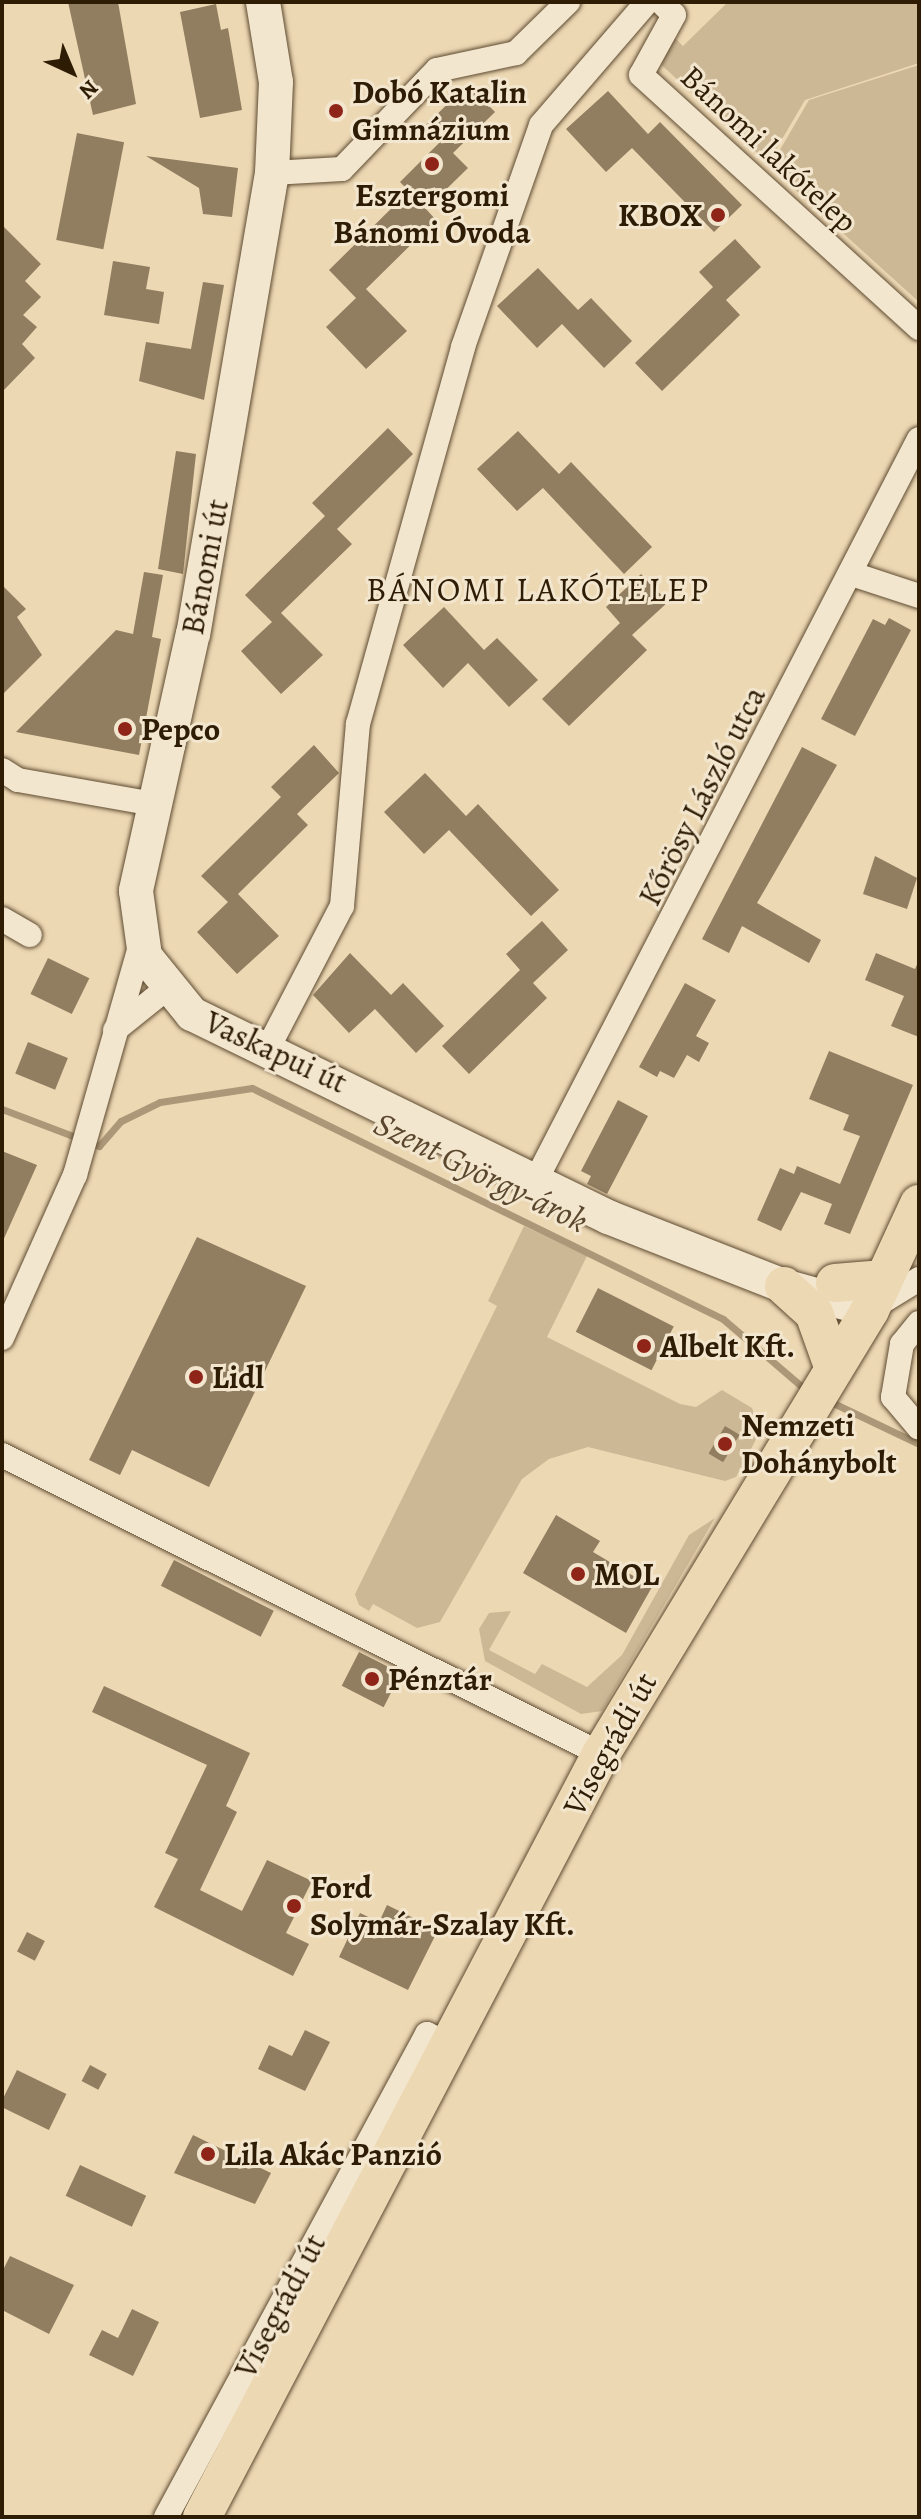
<!DOCTYPE html>
<html>
<head>
<meta charset="utf-8">
<style>
	body { margin:0 }
	#map { position:relative; width:921px; height:2519px; overflow:hidden; background:#edd8b4; font-family:Alegreya,serif }
	div>[style] { position:absolute }
	.green>* { inset:0; background:#cdb896 }
	.stream>* { height:7px; margin:-3.5px; padding:0 3.5px; transform-origin:3.5px; border-radius:3.5px; background:#ac9878 }
	.building>* { inset:0; background:#917e60; transform-origin:0 0 }
	.roads { filter:drop-shadow(0 0 2px #5e4b31) drop-shadow(0 0 2px #5e4b31) }
	.street>* { height:24px; margin:-12px; padding:0 12px; transform-origin:12px; border-radius:12px; background:#f3e6ce }
	.secondary>* { height:34px; margin:-17px; padding:0 17px; transform-origin:17px; border-radius:17px; background:#f3e6ce }
	.primary>* { height:38px; margin:-19px; padding:0 19px; transform-origin:19px; border-radius:19px; background:#edd8b4 }
	.dots>* { width:22px; height:22px; translate:-50% -50%; box-sizing:border-box; border:4px solid #f3e6ce; border-radius:50% }
	span { translate:-50% -50%; white-space:nowrap; text-align:center; line-height:1.15; -webkit-text-stroke:6px #f3e6ce; paint-order:stroke }
	.poi-label { font-size:32px; color:#2e1c05; font-weight:700 }
	.left { translate:0 -50%; text-align:left }
	.right { translate:-100% -50%; text-align:right }
	.street-label { font-size:32px; color:#2e1c05 }
	.neighbourhood-label { font-size:34px; color:#2e1c05; letter-spacing:2px }
	.water-label { font-size:34px; color:#5a472d; font-style:italic }
	.frame { position:absolute; inset:0; border:4px solid #2e1c05; pointer-events:none }
	.north { position:absolute; left:32px; top:32px; width:80px; height:80px; -webkit-text-stroke:6px #f3e6ce; paint-order:stroke; rotate:136deg; font-size:22px; font-weight:700; line-height:32px; text-align:center; color:#2e1c05 }
	.north::after { content:''; display:block; margin:auto; width:28px; height:36px; background:#2e1c05; clip-path:polygon(50% 0,100% 100%,50% 72%,0 100%) }
</style>
</head>
<body>
<div id="map">
	<div class="green">
		<i style="clip-path:polygon(728px 2px,919px 2px,919px 63px,805px 100px,768px 163px,655px 59px,671px 34px,683px 46px)"></i>
		<i style="clip-path:polygon(919px 65px,919px 302px,770px 167px,809px 100px)"></i>
		<i style="clip-path:polygon(524px 1226px,587px 1256px,547px 1337px,680px 1404px,696px 1407px,722px 1390px,752px 1408px,760px 1432px,736px 1477px,725px 1481px,588px 1447px,549px 1459px,522px 1479px,440px 1622px,417px 1628px,373px 1604px,369px 1611px,359px 1605px,355px 1594px,497px 1306px,488px 1301px)"></i>
		<i style="clip-path:polygon(715px 1518px,602px 1711px,581px 1714px,485px 1661px,479px 1629px,489px 1613px,511px 1611px,489px 1650px,535px 1674px,542px 1664px,587px 1687px,622px 1655px,689px 1535px)"></i>
	</div>
	<div class="stream">
		<i style="left:2px;top:1109px;width:104px;rotate:20.9deg"></i>
		<i style="left:99px;top:1146px;width:33px;rotate:-49deg"></i>
		<i style="left:121px;top:1121px;width:43px;rotate:-26deg"></i>
		<i style="left:160px;top:1102px;width:93px;rotate:-8.7deg"></i>
		<i style="left:252px;top:1088px;width:525px;rotate:26.13deg"></i>
		<i style="left:723px;top:1319px;width:111px;rotate:40.6deg"></i>
		<i style="left:829px;top:1401px;width:100px;rotate:25.5deg"></i>
	</div>
	<div class="building">
		<i style="clip-path:polygon(68px 2px,118px 2px,136px 104px,93px 115px)"></i>
		<i style="clip-path:polygon(216px 4px,221px 30px,228px 28px,242px 110px,200px 118px,180px 12px)"></i>
		<i style="clip-path:polygon(468px 84px,495px 112px,453px 153px,468px 168px,426px 209px,436px 220px,366px 289px,407px 331px,366px 369px,326px 327px,356px 298px,329px 270px,409px 191px,400px 182px,441px 141px,426px 125px)"></i>
		<i style="clip-path:polygon(608px 91px,648px 134px,660px 122px,742px 205px,714px 232px,632px 148px,606px 172px,566px 129px)"></i>
		<i style="left:77px;top:133px;width:48px;height:109px;rotate:11deg"></i>
		<i style="clip-path:polygon(146px 156px,238px 168px,232px 217px,203px 214px,199px 188px)"></i>
		<i style="clip-path:polygon(2px 225px,41px 264px,25px 281px,41px 297px,23px 315px,37px 327px,22px 344px,35px 358px,2px 392px)"></i>
		<i style="clip-path:polygon(735px 239px,761px 267px,726px 300px,740px 315px,662px 391px,635px 363px,713px 287px,699px 272px)"></i>
		<i style="clip-path:polygon(113px 261px,150px 267px,146px 289px,164px 292px,159px 324px,104px 315px)"></i>
		<i style="clip-path:polygon(538px 268px,578px 310px,591px 298px,632px 341px,604px 368px,562px 324px,537px 348px,497px 306px)"></i>
		<i style="clip-path:polygon(203px 282px,224px 285px,204px 400px,139px 381px,146px 342px,191px 349px)"></i>
		<i style="clip-path:polygon(388px 428px,413px 454px,337px 529px,352px 544px,281px 613px,323px 655px,281px 694px,241px 651px,272px 622px,245px 595px,325px 516px,312px 503px)"></i>
		<i style="clip-path:polygon(518px 431px,559px 474px,571px 462px,652px 547px,624px 574px,543px 488px,517px 511px,477px 469px)"></i>
		<i style="clip-path:polygon(176px 451px,196px 454px,183px 574px,158px 569px)"></i>
		<i style="clip-path:polygon(144px 572px,163px 575px,152px 637px,161px 639px,139px 755px,16px 732px,116px 630px,133px 634px)"></i>
		<i style="clip-path:polygon(641px 574px,668px 602px,632px 635px,647px 650px,569px 726px,542px 699px,620px 623px,606px 607px)"></i>
		<i style="clip-path:polygon(2px 585px,26px 609px,17px 617px,42px 655px,2px 695px)"></i>
		<i style="clip-path:polygon(444px 607px,484px 650px,497px 638px,538px 680px,509px 707px,468px 663px,443px 688px,403px 645px)"></i>
		<i style="clip-path:polygon(889px 618px,911px 630px,855px 736px,821px 719px,873px 619px,885px 625px)"></i>
		<i style="clip-path:polygon(314px 745px,339px 773px,297px 814px,308px 825px,238px 894px,279px 936px,237px 974px,197px 932px,228px 902px,201px 876px,281px 797px,271px 787px)"></i>
		<i style="clip-path:polygon(802px 747px,837px 765px,757px 903px,821px 940px,809px 963px,742px 926px,729px 953px,702px 939px)"></i>
		<i style="clip-path:polygon(425px 773px,466px 816px,478px 804px,559px 890px,531px 916px,449px 830px,424px 854px,384px 812px)"></i>
		<i style="clip-path:polygon(875px 856px,917px 878px,907px 909px,863px 894px)"></i>
		<i style="clip-path:polygon(542px 921px,568px 950px,533px 983px,547px 998px,469px 1074px,442px 1046px,520px 970px,506px 954px)"></i>
		<i style="clip-path:polygon(350px 953px,391px 995px,403px 983px,444px 1026px,416px 1053px,375px 1009px,349px 1033px,313px 995px)"></i>
		<i style="clip-path:polygon(876px 953px,915px 969px,919px 960px,919px 1037px,891px 1026px,904px 996px,865px 980px)"></i>
		<i style="left:48px;top:958px;width:46px;height:40px;rotate:26deg"></i>
		<i style="clip-path:polygon(685px 983px,716px 1000px,696px 1036px,709px 1043px,699px 1062px,687px 1055px,674px 1078px,660px 1071px,657px 1077px,639px 1067px)"></i>
		<i style="left:28px;top:1042px;width:43px;height:34px;rotate:22deg"></i>
		<i style="clip-path:polygon(829px 1051px,913px 1085px,850px 1234px,824px 1224px,832px 1204px,801px 1192px,781px 1231px,757px 1220px,780px 1168px,794px 1174px,797px 1166px,840px 1184px,860px 1136px,843px 1130px,849px 1115px,809px 1099px)"></i>
		<i style="clip-path:polygon(618px 1100px,648px 1116px,607px 1194px,587px 1184px,591px 1176px,581px 1171px)"></i>
		<i style="clip-path:polygon(2px 1151px,37px 1165px,2px 1243px)"></i>
		<i style="clip-path:polygon(197px 1237px,306px 1286px,209px 1487px,132px 1450px,120px 1475px,89px 1460px)"></i>
		<i style="left:598px;top:1288px;width:85px;height:49px;rotate:27deg"></i>
		<i style="left:725px;top:1426px;width:17px;height:32px;rotate:31deg"></i>
		<i style="clip-path:polygon(556px 1515px,600px 1541px,593px 1552px,652px 1587px,626px 1633px,523px 1573px)"></i>
		<i style="left:174px;top:1560px;width:112px;height:29px;rotate:27deg"></i>
		<i style="left:359px;top:1652px;width:47px;height:38px;rotate:27deg"></i>
		<i style="clip-path:polygon(104px 1686px,250px 1753px,226px 1806px,237px 1812px,200px 1890px,242px 1911px,267px 1860px,312px 1881px,286px 1933px,309px 1944px,293px 1976px,154px 1907px,178px 1859px,165px 1853px,207px 1765px,92px 1712px)"></i>
		<i style="clip-path:polygon(387px 1905px,438px 1930px,408px 1990px,339px 1957px,360px 1913px,379px 1922px)"></i>
		<i style="left:27px;top:1932px;width:20px;height:22px;rotate:27deg"></i>
		<i style="clip-path:polygon(305px 2030px,330px 2042px,305px 2091px,258px 2069px,269px 2045px,292px 2056px)"></i>
		<i style="left:90px;top:2065px;width:19px;height:18px;rotate:28deg"></i>
		<i style="left:17px;top:2070px;width:55px;height:40px;rotate:26deg"></i>
		<i style="clip-path:polygon(193px 2135px,271px 2173px,255px 2204px,174px 2173px)"></i>
		<i style="left:80px;top:2165px;width:73px;height:34px;rotate:25deg"></i>
		<i style="clip-path:polygon(10px 2256px,74px 2285px,49px 2334px,2px 2310px,2px 2272px)"></i>
		<i style="clip-path:polygon(132px 2309px,159px 2322px,133px 2376px,89px 2355px,102px 2330px,118px 2338px)"></i>
	</div>
	<div class="roads">
		<div class="street">
			<i style="left:661px;top:2px;width:18px;rotate:45deg"></i>
			<i style="left:674px;top:15px;width:68px;rotate:118.8deg"></i>
			<i style="left:641px;top:75px;width:376px;rotate:42.3deg"></i>
			<i style="left:272px;top:173px;width:70px;rotate:-3.3deg"></i>
			<i style="left:342px;top:169px;width:137px;rotate:-46.2deg"></i>
			<i style="left:437px;top:70px;width:81px;rotate:-12.1deg"></i>
			<i style="left:516px;top:53px;width:73px;rotate:-44.4deg"></i>
			<i style="left:852px;top:574px;width:71px;rotate:18.2deg"></i>
			<i style="left:2px;top:770px;width:19px;rotate:32deg"></i>
			<i style="left:18px;top:780px;width:138px;rotate:10deg"></i>
			<i style="left:2px;top:919px;width:32px;rotate:30deg"></i>
			<i style="left:115px;top:1030px;width:65px;rotate:-38.8deg"></i>
			<i style="left:267px;top:1050px;width:162px;rotate:-62.5deg"></i>
			<i style="left:342px;top:906px;width:183px;rotate:-85deg"></i>
			<i style="left:358px;top:724px;width:391px;rotate:-74.4deg"></i>
			<i style="left:463px;top:347px;width:235px;rotate:-70.6deg"></i>
			<i style="left:541px;top:125px;width:162px;rotate:-49.2deg"></i>
			<i style="left:536px;top:1180px;width:834px;rotate:-62.67deg"></i>
			<i style="left:875px;top:1306px;width:52px;rotate:-31.5deg"></i>
			<i style="left:919px;top:1323px;width:27px;rotate:129deg"></i>
			<i style="left:902px;top:1344px;width:54px;rotate:99.6deg"></i>
			<i style="left:893px;top:1397px;width:40px;rotate:50deg"></i>
			<i style="left:2px;top:1338px;width:179px;rotate:-65.9deg"></i>
			<i style="left:75px;top:1175px;width:240px;rotate:-74.1deg"></i>
			<i style="left:2px;top:1455px;width:669px;rotate:26.53deg"></i>
			<i style="left:166px;top:2517px;width:549px;rotate:-61.61deg"></i>
			<i style="left:427px;top:2034px;width:25px;rotate:26deg"></i>
		</div>
		<div class="secondary">
			<i style="left:263px;top:2px;width:81px;rotate:80.8deg"></i>
			<i style="left:276px;top:82px;width:91px;rotate:92.5deg"></i>
			<i style="left:272px;top:173px;width:467px;rotate:99.7deg"></i>
			<i style="left:193px;top:633px;width:264px;rotate:102.5deg"></i>
			<i style="left:136px;top:891px;width:66px;rotate:82.1deg"></i>
			<i style="left:145px;top:956px;width:75px;rotate:51deg"></i>
			<i style="left:192px;top:1014px;width:463px;rotate:26deg"></i>
			<i style="left:608px;top:1217px;width:189px;rotate:21.4deg"></i>
			<i style="left:784px;top:1286px;width:89px;rotate:15.6deg"></i>
		</div>
		<div class="primary">
			<i style="left:835px;top:1283px;width:49px;rotate:-4.7deg"></i>
			<i style="left:784px;top:1286px;width:40px;rotate:42deg"></i>
			<i style="left:814px;top:1313px;width:56px;rotate:70.3deg"></i>
			<i style="left:202px;top:2517px;width:861px;rotate:-62.39deg"></i>
			<i style="left:601px;top:1754px;width:519px;rotate:-58.79deg"></i>
			<i style="left:870px;top:1310px;width:117px;rotate:-65.2deg"></i>
		</div>
	</div>
	<div class="dots">
		<i style="left:336px;top:111px;background:#8f2418"></i>
		<i style="left:432px;top:164px;background:#8f2418"></i>
		<i style="left:718px;top:215px;background:#8f2418"></i>
		<i style="left:125px;top:729px;background:#8f2418"></i>
		<i style="left:644px;top:1346px;background:#8f2418"></i>
		<i style="left:196px;top:1377px;background:#8f2418"></i>
		<i style="left:725px;top:1444px;background:#8f2418"></i>
		<i style="left:578px;top:1574px;background:#8f2418"></i>
		<i style="left:372px;top:1679px;background:#8f2418"></i>
		<i style="left:294px;top:1906px;background:#8f2418"></i>
		<i style="left:208px;top:2154px;background:#8f2418"></i>
	</div>
	<div class="poi-label">
		<span class="left" style="left:352px;top:111px">Dobó Katalin<br>Gimnázium</span>
		<span style="left:432px;top:214px">Esztergomi<br>Bánomi Óvoda</span>
		<span class="right" style="left:702px;top:215px">KBOX</span>
		<span class="left" style="left:141px;top:729px">Pepco</span>
		<span class="left" style="left:660px;top:1346px">Albelt Kft.</span>
		<span class="left" style="left:212px;top:1377px">Lidl</span>
		<span class="left" style="left:741px;top:1444px">Nemzeti<br>Dohánybolt</span>
		<span class="left" style="left:594px;top:1574px">MOL</span>
		<span class="left" style="left:388px;top:1679px">Pénztár</span>
		<span class="left" style="left:310px;top:1906px">Ford<br>Solymár-Szalay Kft.</span>
		<span class="left" style="left:224px;top:2154px">Lila Akác Panzió</span>
	</div>
	<div class="street-label">
		<span style="left:769px;top:149px;rotate:43deg">Bánomi lakótelep</span>
		<span style="left:205px;top:567px;rotate:-79deg">Bánomi út</span>
		<span style="left:702px;top:796px;rotate:-63deg">Kőrösy László utca</span>
		<span style="left:276px;top:1052px;rotate:25deg">Vaskapui út</span>
		<span style="left:610px;top:1744px;rotate:-61deg">Visegrádi út</span>
		<span style="left:280px;top:2306px;rotate:-62deg">Visegrádi út</span>
	</div>
	<div class="neighbourhood-label">
		<span style="left:538px;top:590px">BÁNOMI LAKÓTELEP</span>
	</div>
	<div class="water-label">
		<span style="left:481px;top:1172px;rotate:26deg">Szent György-árok</span>
	</div>
	<div class="frame"></div>
	<div class="north">N</div>
</div>
</body>
</html>
